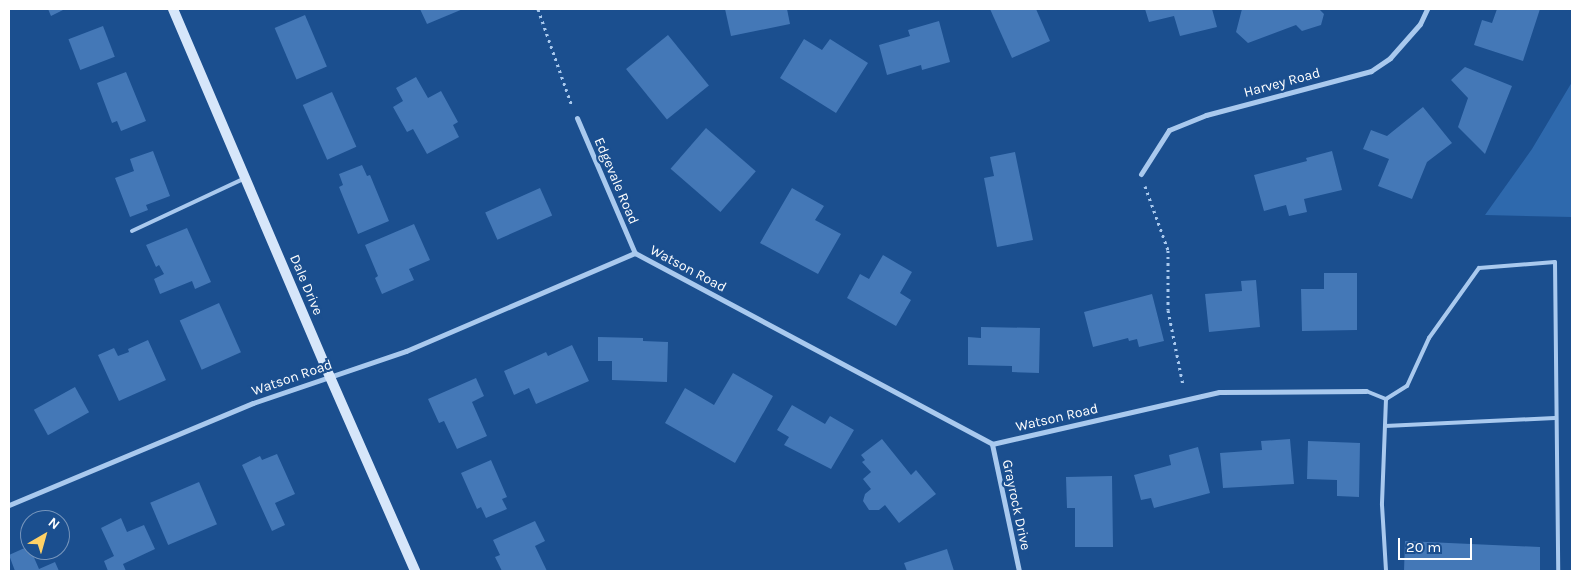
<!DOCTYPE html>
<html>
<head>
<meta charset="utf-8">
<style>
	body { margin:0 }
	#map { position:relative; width:1581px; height:580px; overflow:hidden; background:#1b4f8f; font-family:Karla,sans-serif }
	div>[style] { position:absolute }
	.green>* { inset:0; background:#2e69ad }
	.building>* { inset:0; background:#4478b7; transform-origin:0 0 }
	.path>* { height:3px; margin-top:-1.5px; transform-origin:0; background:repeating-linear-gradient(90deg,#a9c9ee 0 2.5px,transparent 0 6.5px) }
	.lane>* { height:4px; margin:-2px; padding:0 2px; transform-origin:2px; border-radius:2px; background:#a9c9ee }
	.street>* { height:5px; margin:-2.5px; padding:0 2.5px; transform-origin:2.5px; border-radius:2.5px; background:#a9c9ee }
	.secondary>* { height:10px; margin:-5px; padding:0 5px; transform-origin:5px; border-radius:5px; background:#d6e6fa }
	span { translate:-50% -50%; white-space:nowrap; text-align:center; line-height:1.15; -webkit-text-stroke:4.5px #1b4f8f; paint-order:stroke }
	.street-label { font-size:14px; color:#fff }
	.frame { position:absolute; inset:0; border:10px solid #fff; pointer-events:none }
	.north { position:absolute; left:20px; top:510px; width:50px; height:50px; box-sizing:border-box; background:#1b4f8f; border:1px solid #7695bc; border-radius:50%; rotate:38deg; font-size:14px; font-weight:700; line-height:20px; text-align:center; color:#fff }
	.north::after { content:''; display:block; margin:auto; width:18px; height:22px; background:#ffd166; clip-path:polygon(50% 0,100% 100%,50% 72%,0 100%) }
	.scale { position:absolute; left:1398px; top:538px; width:74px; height:22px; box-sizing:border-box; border:2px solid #fff; border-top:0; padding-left:6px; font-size:15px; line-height:18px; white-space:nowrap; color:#fff; -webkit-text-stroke:4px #1b4f8f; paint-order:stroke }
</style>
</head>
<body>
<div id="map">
	<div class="green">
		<i style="clip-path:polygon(1572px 82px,1572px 217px,1485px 215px,1532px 149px)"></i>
	</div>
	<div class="building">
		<i style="clip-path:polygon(48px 9px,65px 9px,51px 16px)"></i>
		<i style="clip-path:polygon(420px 9px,463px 9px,427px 24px)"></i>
		<i style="clip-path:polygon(725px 9px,787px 9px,790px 24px,731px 36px)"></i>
		<i style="clip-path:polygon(990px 9px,1036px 9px,1050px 41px,1012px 58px)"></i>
		<i style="clip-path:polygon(1145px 9px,1212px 9px,1217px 27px,1180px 36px,1174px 16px,1149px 22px)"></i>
		<i style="clip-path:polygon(1242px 9px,1319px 9px,1324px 14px,1321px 25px,1302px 31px,1296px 25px,1248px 43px,1236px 32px)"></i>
		<i style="clip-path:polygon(1497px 9px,1540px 9px,1523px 61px,1474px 45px,1482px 20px,1492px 23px)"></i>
		<i style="left:305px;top:15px;width:56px;height:33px;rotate:67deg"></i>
		<i style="clip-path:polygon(939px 21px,950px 62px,922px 70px,921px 65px,887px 75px,879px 45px,910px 36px,908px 30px)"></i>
		<i style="left:103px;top:26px;width:33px;height:37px;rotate:69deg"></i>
		<i style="left:668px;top:35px;width:65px;height:54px;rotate:51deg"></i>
		<i style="clip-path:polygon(804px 39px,822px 50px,830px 39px,868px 63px,836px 113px,780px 78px)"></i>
		<i style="clip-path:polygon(1465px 67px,1512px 86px,1485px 154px,1458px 127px,1468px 98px,1451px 80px)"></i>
		<i style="clip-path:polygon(126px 72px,146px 121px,121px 131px,117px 121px,112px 123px,97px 83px)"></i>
		<i style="clip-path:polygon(416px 77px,428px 98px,441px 91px,458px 122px,453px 125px,459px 137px,427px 154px,413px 129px,407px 132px,393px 107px,403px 101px,396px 88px)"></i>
		<i style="left:332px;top:92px;width:60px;height:32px;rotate:66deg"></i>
		<i style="clip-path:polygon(1423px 107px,1452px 143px,1427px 162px,1412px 199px,1378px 186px,1389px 159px,1363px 149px,1371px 130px,1387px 136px)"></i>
		<i style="left:706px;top:128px;width:66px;height:54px;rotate:41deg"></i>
		<i style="clip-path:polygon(153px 151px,170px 196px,146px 205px,148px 210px,130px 217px,115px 178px,134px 171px,130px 159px)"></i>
		<i style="clip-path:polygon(1332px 151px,1342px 190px,1304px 199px,1307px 212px,1289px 216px,1286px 205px,1264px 211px,1254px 175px,1307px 161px,1306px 158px)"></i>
		<i style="clip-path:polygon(1015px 152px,1033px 240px,997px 247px,984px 178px,994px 176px,990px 157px)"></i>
		<i style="clip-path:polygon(362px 165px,367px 176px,370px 175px,389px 221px,358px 234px,339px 187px,343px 185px,339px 174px)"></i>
		<i style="left:540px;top:188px;width:30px;height:60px;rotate:66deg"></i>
		<i style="clip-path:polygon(792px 188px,824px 206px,815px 220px,841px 234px,818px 274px,760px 243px)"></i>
		<i style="clip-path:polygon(414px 224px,430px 260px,409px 269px,414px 280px,382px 294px,375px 278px,378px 276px,365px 245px)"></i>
		<i style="clip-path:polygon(187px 228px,211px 282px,195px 289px,192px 281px,160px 294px,154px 279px,164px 274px,159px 265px,156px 267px,146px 245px)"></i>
		<i style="clip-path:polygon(883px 255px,912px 272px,900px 293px,911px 300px,896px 326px,847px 298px,860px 274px,869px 279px)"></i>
		<i style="clip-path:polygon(1324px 273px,1357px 273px,1357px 330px,1302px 331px,1301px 289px,1324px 289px)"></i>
		<i style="clip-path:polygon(1256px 280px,1260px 327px,1209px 332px,1205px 294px,1242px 291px,1241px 281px)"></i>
		<i style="clip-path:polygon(1152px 294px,1164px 341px,1139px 347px,1137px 339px,1129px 341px,1128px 338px,1093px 347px,1084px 312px)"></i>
		<i style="left:219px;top:303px;width:54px;height:43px;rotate:66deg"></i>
		<i style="clip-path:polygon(981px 327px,1040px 328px,1039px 373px,1012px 372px,1012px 366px,968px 365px,968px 337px,981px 338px)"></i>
		<i style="clip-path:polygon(598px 337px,643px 338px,643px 341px,668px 342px,667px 382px,612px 380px,612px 361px,598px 361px)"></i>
		<i style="clip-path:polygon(148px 340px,166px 380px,119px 401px,98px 355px,114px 348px,118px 356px,129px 352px,128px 349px)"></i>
		<i style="clip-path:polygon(572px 345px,589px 381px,536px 404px,529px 388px,514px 395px,504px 371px,546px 352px,548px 356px)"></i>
		<i style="clip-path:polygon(733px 373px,773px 396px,735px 463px,665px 423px,685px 388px,714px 405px)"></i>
		<i style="clip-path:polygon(476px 378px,484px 396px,472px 402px,487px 436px,457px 449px,444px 421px,439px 423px,428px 399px)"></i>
		<i style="left:75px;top:387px;width:29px;height:47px;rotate:61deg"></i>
		<i style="clip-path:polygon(792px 405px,825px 424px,830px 416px,854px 430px,831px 469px,784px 445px,789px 437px,777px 430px)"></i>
		<i style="clip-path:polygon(882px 439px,911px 475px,916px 470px,936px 494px,899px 523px,885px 505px,879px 510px,869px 510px,863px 501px,865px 494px,871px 489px,863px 479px,871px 472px,862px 462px,865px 460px,861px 455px)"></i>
		<i style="clip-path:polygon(1290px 439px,1294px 484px,1223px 488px,1220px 453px,1262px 450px,1261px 441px)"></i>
		<i style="clip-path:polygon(1308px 441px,1360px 443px,1359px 497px,1337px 496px,1337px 480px,1307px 479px)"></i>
		<i style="clip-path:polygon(1198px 447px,1210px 493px,1154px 508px,1151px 498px,1141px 500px,1134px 475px,1171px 465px,1169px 455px)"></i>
		<i style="clip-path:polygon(277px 454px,295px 494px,275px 503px,285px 525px,272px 531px,242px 465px,260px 456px,262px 460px)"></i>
		<i style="clip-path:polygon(491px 460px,507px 497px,502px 499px,507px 509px,486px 518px,481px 507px,477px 509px,461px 473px)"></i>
		<i style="clip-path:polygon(1112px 476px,1113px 547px,1075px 547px,1075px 508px,1067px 508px,1066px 477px)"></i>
		<i style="left:199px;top:482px;width:46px;height:53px;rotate:67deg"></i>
		<i style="clip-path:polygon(121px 518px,127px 532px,144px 525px,155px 549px,123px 564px,126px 571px,108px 571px,104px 561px,114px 556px,101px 528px)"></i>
		<i style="clip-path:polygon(535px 521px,545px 541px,535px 546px,547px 571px,502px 571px,495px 557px,500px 555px,493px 540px)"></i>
		<i style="clip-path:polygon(1405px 541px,1540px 547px,1540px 571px,1404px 571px)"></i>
		<i style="clip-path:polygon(29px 546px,39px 569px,55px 562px,59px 571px,15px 571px,9px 555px)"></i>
		<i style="clip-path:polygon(947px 549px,954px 571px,907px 571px,904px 563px)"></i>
	</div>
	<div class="path">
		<i style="left:538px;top:9px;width:103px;rotate:70.7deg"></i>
		<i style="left:1145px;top:186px;width:68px;rotate:70.2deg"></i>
		<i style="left:1168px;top:250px;width:60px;rotate:90deg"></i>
		<i style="left:1168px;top:310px;width:76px;rotate:78.7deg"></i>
	</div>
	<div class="lane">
		<i style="left:132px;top:231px;width:123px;rotate:-25.1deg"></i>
		<i style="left:1366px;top:391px;width:22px;rotate:22deg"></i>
		<i style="left:1386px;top:399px;width:106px;rotate:92.2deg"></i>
		<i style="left:1382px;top:505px;width:66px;rotate:86.5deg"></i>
		<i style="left:1386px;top:399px;width:25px;rotate:-32deg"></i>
		<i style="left:1407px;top:386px;width:53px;rotate:-65.4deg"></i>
		<i style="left:1429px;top:338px;width:86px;rotate:-54.5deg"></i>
		<i style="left:1479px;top:268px;width:76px;rotate:-4.5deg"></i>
		<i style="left:1555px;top:262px;width:309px;rotate:89.4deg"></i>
		<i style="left:1385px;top:426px;width:170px;rotate:-2.7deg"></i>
	</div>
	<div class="street">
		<i style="left:577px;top:118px;width:147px;rotate:66.8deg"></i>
		<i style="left:1141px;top:174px;width:52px;rotate:-57.5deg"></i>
		<i style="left:1169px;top:130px;width:40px;rotate:-22deg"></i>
		<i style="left:1206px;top:115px;width:171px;rotate:-14.9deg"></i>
		<i style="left:1371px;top:71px;width:23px;rotate:-34deg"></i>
		<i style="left:1390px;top:58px;width:45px;rotate:-48.6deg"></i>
		<i style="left:1420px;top:24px;width:17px;rotate:-65deg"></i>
		<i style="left:992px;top:444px;width:130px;rotate:78deg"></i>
		<i style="left:9px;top:505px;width:264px;rotate:-22.7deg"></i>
		<i style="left:253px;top:403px;width:162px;rotate:-18.8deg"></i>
		<i style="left:406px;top:351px;width:249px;rotate:-23.2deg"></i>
		<i style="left:635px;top:253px;width:405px;rotate:28.1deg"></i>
		<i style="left:992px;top:444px;width:233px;rotate:-12.9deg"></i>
		<i style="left:1219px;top:392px;width:147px;rotate:-0.4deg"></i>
	</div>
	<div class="secondary">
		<i style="left:173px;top:9px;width:400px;rotate:66.9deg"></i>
		<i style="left:330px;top:377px;width:212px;rotate:66.3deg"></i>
	</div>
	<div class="street-label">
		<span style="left:1282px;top:83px;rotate:-15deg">Harvey Road</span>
		<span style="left:616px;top:181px;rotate:67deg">Edgevale Road</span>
		<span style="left:688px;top:269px;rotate:28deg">Watson Road</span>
		<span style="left:306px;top:285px;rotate:67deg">Dale Drive</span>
		<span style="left:292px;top:378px;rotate:-19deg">Watson Road</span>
		<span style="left:1057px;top:418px;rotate:-13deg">Watson Road</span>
		<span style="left:1016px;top:505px;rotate:78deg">Grayrock Drive</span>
	</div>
	<div class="frame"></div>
	<div class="north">N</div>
	<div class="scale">20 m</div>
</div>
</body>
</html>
